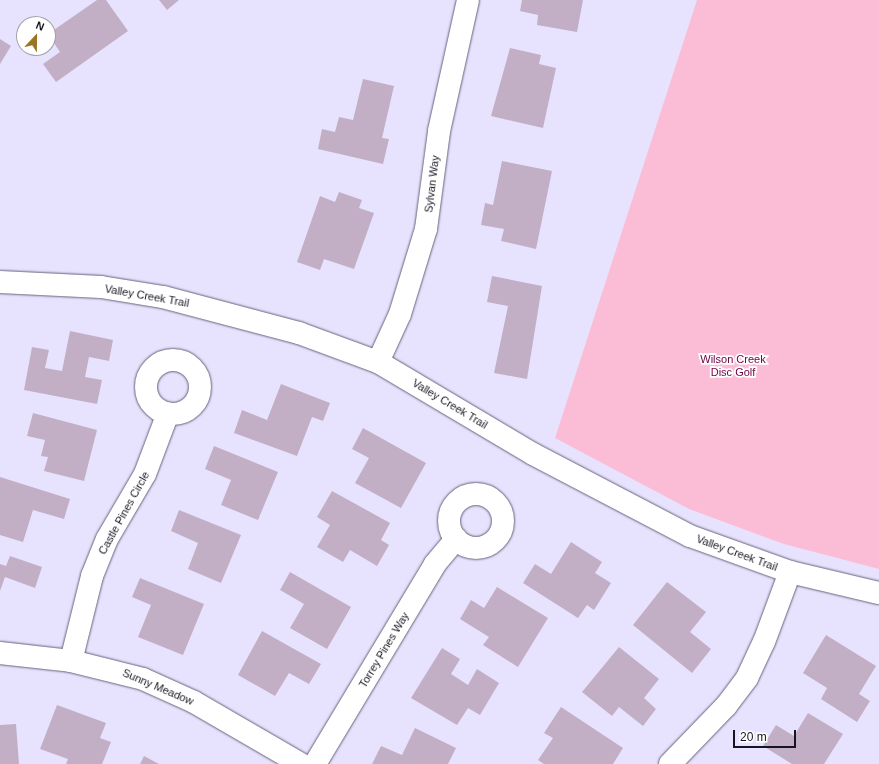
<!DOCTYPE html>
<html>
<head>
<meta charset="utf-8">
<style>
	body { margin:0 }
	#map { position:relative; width:879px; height:764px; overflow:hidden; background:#e7e3ff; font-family:Arial,sans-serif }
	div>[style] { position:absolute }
	.green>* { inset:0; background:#fbbdd6 }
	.building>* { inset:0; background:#c2afc5 }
	.roads { filter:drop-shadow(0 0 1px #67637b) drop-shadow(0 0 1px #67637b) }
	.street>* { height:22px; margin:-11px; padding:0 11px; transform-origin:11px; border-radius:11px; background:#fff }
	.street>.ring { margin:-11px; padding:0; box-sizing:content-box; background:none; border:22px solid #fff; border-radius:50% }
	span { translate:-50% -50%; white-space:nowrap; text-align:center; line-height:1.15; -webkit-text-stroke:3.5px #fff; paint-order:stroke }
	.street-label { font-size:11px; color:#16141e }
	.park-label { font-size:11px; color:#6f0042 }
	.north { position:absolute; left:16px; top:16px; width:40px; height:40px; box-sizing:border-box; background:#fff; border:1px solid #a2a1a5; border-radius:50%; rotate:22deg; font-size:11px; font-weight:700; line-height:16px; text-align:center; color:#16141e }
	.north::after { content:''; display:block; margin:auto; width:14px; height:18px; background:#9a7420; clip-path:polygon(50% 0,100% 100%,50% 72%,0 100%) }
	.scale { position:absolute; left:733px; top:730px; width:63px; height:18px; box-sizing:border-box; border:2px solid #16141e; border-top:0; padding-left:5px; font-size:12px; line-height:14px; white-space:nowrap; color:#16141e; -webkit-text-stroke:3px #fff; paint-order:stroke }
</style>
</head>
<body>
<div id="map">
	<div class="green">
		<i style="clip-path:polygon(697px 0,879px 0,879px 569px,784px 544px,689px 509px,555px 438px)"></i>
	</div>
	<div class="building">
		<i style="clip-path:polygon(97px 0,106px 0,128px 31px,56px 82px,43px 64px,60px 52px,48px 34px)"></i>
		<i style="clip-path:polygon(159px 0,179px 0,167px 10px)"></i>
		<i style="clip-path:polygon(522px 0,583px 0,577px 32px,537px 25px,538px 15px,520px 11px)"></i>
		<i style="clip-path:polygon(0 39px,11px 46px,0 64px)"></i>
		<i style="clip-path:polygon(510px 48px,541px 55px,539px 64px,556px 68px,543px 128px,491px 116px)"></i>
		<i style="clip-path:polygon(363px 79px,394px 86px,382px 138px,389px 139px,383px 164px,318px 149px,322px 129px,335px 132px,339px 117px,353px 120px)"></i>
		<i style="clip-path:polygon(502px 161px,552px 171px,536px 249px,501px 241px,504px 229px,481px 225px,485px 203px,493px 205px)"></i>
		<i style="clip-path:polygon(339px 192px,362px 200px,359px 208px,374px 213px,354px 269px,324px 259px,320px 270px,297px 262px,320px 196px,335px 202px)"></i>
		<i style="clip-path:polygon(492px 276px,542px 286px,527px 379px,494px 373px,508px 306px,487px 302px)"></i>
		<i style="clip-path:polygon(70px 331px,113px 340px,109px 361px,89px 357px,85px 377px,102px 380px,97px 404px,24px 390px,32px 347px,49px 350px,45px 368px,62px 371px)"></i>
		<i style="clip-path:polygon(281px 384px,330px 403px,323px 421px,312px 417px,297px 456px,234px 433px,242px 410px,267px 420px)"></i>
		<i style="clip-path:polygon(33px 413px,97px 430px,84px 481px,44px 471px,48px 457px,41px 456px,45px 440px,27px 436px)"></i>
		<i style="clip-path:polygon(363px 428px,426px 463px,401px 508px,355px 483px,369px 458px,352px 449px)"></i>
		<i style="clip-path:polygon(214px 446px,278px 472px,258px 520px,221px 505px,231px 480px,205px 469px)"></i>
		<i style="clip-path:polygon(0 477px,70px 499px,64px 519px,33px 510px,23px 542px,0 535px)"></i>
		<i style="clip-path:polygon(332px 491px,390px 523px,381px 540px,389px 545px,377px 566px,350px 550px,343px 562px,317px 547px,330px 525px,317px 517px)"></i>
		<i style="clip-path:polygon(179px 510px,241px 535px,221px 583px,188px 569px,198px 543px,171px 531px)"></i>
		<i style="clip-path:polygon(571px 542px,602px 562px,595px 573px,611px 583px,594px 610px,587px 605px,578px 618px,523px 583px,535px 564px,551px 574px)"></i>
		<i style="clip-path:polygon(10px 556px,42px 567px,35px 588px,5px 577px,0 591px,0 564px,6px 566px)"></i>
		<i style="clip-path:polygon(290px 572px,351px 607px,327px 649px,290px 628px,304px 604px,280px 590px)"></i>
		<i style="clip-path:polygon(140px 578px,204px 604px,183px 655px,138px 637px,151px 605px,132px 597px)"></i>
		<i style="clip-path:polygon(667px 582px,706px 612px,690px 632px,711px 649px,692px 673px,633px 625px)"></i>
		<i style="clip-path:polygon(497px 587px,548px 618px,518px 667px,483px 645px,489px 637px,460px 619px,471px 600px,484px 608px)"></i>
		<i style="clip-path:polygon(262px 631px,321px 664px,309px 684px,289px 673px,275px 696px,238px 675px)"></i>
		<i style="clip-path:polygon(826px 635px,876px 666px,859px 694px,870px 701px,857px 722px,821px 699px,827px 688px,803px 673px)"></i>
		<i style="clip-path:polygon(619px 647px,659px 679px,644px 698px,656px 709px,643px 726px,619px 707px,612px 716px,582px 692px)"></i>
		<i style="clip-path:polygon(442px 648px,460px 659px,451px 674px,468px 685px,477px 669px,499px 683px,480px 715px,468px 708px,457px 725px,411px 698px)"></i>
		<i style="clip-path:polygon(57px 705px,106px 723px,100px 738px,111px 742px,102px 764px,66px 764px,68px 759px,40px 749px)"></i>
		<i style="clip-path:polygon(561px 707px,623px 748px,613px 764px,544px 764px,538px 760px,553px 738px,544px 733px)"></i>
		<i style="clip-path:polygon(808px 713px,843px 734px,824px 764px,792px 764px,763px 746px,776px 725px,794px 736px)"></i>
		<i style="clip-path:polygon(16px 724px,19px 764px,0 764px,0 725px)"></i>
		<i style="clip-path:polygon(415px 728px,456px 748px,448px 764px,372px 764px,381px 746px,402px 755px)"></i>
		<i style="clip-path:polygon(144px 756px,159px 764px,140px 764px)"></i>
	</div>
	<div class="roads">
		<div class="street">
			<i style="left:0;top:282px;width:101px;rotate:2.8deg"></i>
			<i style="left:101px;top:287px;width:63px;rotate:9.2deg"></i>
			<i style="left:163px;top:297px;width:141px;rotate:14.8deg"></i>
			<i style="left:299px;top:333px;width:84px;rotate:20.2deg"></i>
			<i style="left:378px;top:362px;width:180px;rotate:30.7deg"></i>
			<i style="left:533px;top:454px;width:177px;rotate:27.6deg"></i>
			<i style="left:690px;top:536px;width:106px;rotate:19.8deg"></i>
			<i style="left:790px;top:572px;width:91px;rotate:13.3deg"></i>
			<i class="ring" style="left:146px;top:360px;width:32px;height:32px"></i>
			<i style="left:378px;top:362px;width:53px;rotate:-65.4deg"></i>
			<i style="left:400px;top:314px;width:89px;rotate:-73deg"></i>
			<i style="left:426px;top:229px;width:99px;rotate:-82.4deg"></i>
			<i style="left:439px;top:131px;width:134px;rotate:-77.5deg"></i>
			<i class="ring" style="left:449px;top:494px;width:32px;height:32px"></i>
			<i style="left:0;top:653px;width:71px;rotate:6.4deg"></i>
			<i style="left:71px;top:661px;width:74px;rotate:14deg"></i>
			<i style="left:143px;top:679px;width:56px;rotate:24.3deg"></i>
			<i style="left:194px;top:702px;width:124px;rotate:30.1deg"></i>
			<i style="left:71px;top:661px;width:88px;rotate:-76.1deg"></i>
			<i style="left:92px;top:576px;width:40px;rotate:-68deg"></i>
			<i style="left:107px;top:539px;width:75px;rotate:-59.7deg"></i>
			<i style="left:145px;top:474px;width:65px;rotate:-69.3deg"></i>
			<i style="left:315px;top:764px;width:233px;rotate:-59deg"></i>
			<i style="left:435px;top:564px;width:33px;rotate:-50deg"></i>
			<i style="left:670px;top:764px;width:81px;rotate:-46deg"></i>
			<i style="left:726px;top:706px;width:35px;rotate:-53deg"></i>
			<i style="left:747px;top:678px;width:40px;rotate:-65deg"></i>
			<i style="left:764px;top:642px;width:75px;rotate:-69.6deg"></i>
		</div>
	</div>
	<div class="street-label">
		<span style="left:432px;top:184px;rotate:-83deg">Sylvan Way</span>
		<span style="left:147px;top:296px;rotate:10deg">Valley Creek Trail</span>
		<span style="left:450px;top:404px;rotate:31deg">Valley Creek Trail</span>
		<span style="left:124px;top:513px;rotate:-61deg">Castle Pines Circle</span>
		<span style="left:737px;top:553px;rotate:20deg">Valley Creek Trail</span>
		<span style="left:384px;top:650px;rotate:-59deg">Torrey Pines Way</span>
		<span style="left:158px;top:687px;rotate:23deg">Sunny Meadow</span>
	</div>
	<div class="park-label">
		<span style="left:733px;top:366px">Wilson Creek<br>Disc Golf</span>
	</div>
	<div class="north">N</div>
	<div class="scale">20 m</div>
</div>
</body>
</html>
